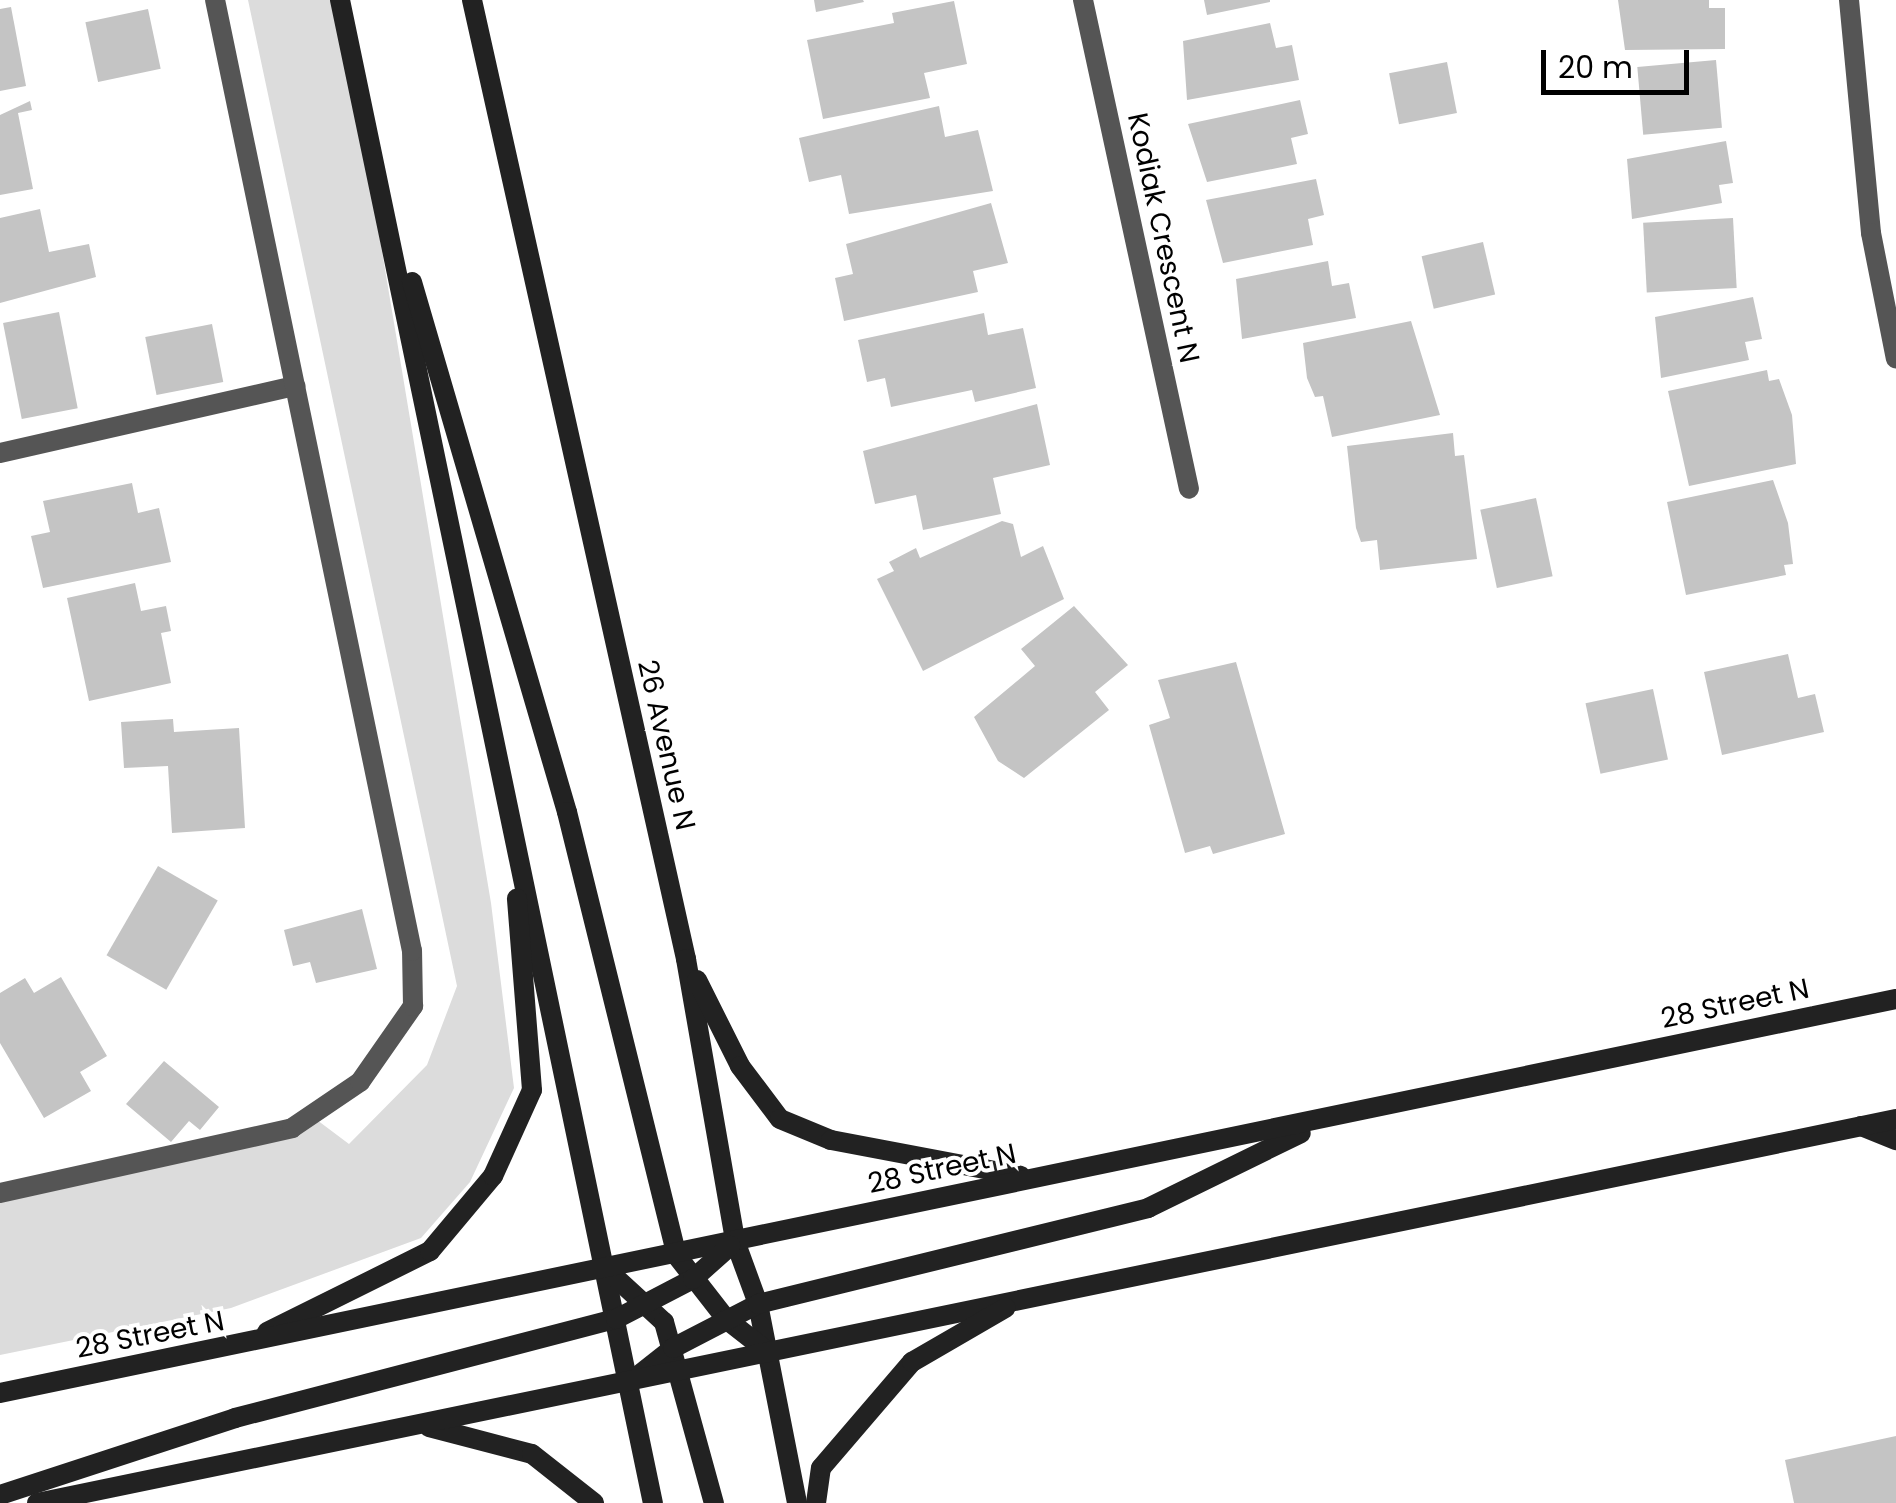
<!DOCTYPE html>
<html>
<head>
<meta charset="utf-8">
<style>
	body { margin:0 }
	#map { position:relative; width:1896px; height:1503px; overflow:hidden; background:#fff; font-family:Poppins,sans-serif }
	div>[style] { position:absolute }
	.green>* { inset:0; background:#dcdcdc }
	.building>* { inset:0; background:#c4c4c4; transform-origin:0 0 }
	.lane>* { height:20px; margin:-10px; padding:0 10px; transform-origin:10px; border-radius:10px; background:#555 }
	.street>* { height:20px; margin:-10px; padding:0 10px; transform-origin:10px; border-radius:10px; background:#555 }
	.secondary>* { height:20px; margin:-10px; padding:0 10px; transform-origin:10px; border-radius:10px; background:#222 }
	span { translate:-50% -50%; white-space:nowrap; text-align:center; line-height:1.15; -webkit-text-stroke:8px #fff; paint-order:stroke }
	.street-label { font-size:28px; color:#000 }
	.scale { position:absolute; left:1541px; top:50px; width:148px; height:45px; box-sizing:border-box; border:5px solid #000; border-top:0; padding-left:12px; font-size:30px; line-height:35px; white-space:nowrap; color:#000; -webkit-text-stroke:8px #fff; paint-order:stroke }
</style>
</head>
<body>
<div id="map">
	<div class="green">
		<i style="clip-path:polygon(248px 0,340px 0,491px 903px,514px 1088px,470px 1182px,421px 1238px,231px 1308px,0 1355px,0 1193px,313px 1117px,349px 1144px,427px 1065px,457px 986px)"></i>
	</div>
	<div class="building">
		<i style="clip-path:polygon(814px 0,863px 0,864px 2px,816px 12px)"></i>
		<i style="clip-path:polygon(1204px 0,1270px 0,1270px 2px,1207px 15px)"></i>
		<i style="clip-path:polygon(1618px 0,1709px 0,1709px 8px,1725px 8px,1725px 49px,1625px 50px)"></i>
		<i style="clip-path:polygon(954px 1px,967px 64px,924px 73px,930px 98px,823px 119px,807px 40px,894px 23px,892px 13px)"></i>
		<i style="clip-path:polygon(11px 7px,26px 86px,0 91px,0 9px)"></i>
		<i style="left:148px;top:9px;width:61px;height:64px;rotate:78deg"></i>
		<i style="clip-path:polygon(1270px 23px,1276px 48px,1292px 45px,1299px 80px,1187px 100px,1183px 41px)"></i>
		<i style="left:1716px;top:60px;width:68px;height:79px;rotate:85deg"></i>
		<i style="left:1447px;top:62px;width:52px;height:59px;rotate:79deg"></i>
		<i style="clip-path:polygon(1300px 100px,1308px 134px,1291px 138px,1297px 164px,1207px 182px,1188px 124px)"></i>
		<i style="clip-path:polygon(30px 101px,32px 110px,18px 113px,33px 189px,0 195px,0 115px)"></i>
		<i style="clip-path:polygon(939px 106px,945px 137px,978px 130px,993px 191px,849px 214px,841px 175px,809px 182px,799px 138px)"></i>
		<i style="clip-path:polygon(1726px 141px,1733px 183px,1719px 185px,1722px 203px,1632px 219px,1627px 159px)"></i>
		<i style="clip-path:polygon(1316px 179px,1324px 215px,1308px 219px,1313px 245px,1223px 263px,1206px 200px)"></i>
		<i style="clip-path:polygon(991px 203px,1008px 263px,973px 271px,978px 292px,844px 321px,835px 278px,853px 274px,846px 244px)"></i>
		<i style="clip-path:polygon(40px 209px,49px 252px,89px 244px,96px 277px,0 303px,0 218px)"></i>
		<i style="left:1733px;top:218px;width:70px;height:90px;rotate:87deg"></i>
		<i style="left:1483px;top:242px;width:54px;height:63px;rotate:77deg"></i>
		<i style="clip-path:polygon(1328px 261px,1332px 286px,1349px 283px,1356px 318px,1242px 339px,1236px 279px)"></i>
		<i style="clip-path:polygon(1753px 297px,1762px 339px,1745px 342px,1749px 360px,1661px 378px,1655px 317px)"></i>
		<i style="left:59px;top:312px;width:98px;height:57px;rotate:79deg"></i>
		<i style="clip-path:polygon(984px 313px,988px 335px,1023px 328px,1036px 388px,975px 402px,972px 390px,891px 407px,885px 378px,867px 382px,858px 340px)"></i>
		<i style="clip-path:polygon(1411px 321px,1440px 415px,1332px 437px,1323px 396px,1315px 397px,1307px 378px,1303px 343px)"></i>
		<i style="left:212px;top:324px;width:59px;height:68px;rotate:79deg"></i>
		<i style="clip-path:polygon(1767px 370px,1769px 381px,1779px 379px,1792px 415px,1796px 464px,1689px 486px,1668px 391px)"></i>
		<i style="clip-path:polygon(1037px 404px,1050px 465px,993px 478px,1001px 514px,923px 530px,916px 495px,875px 504px,863px 451px)"></i>
		<i style="clip-path:polygon(1453px 433px,1455px 456px,1464px 455px,1477px 559px,1380px 570px,1377px 540px,1361px 542px,1356px 528px,1347px 446px)"></i>
		<i style="clip-path:polygon(1773px 480px,1788px 523px,1793px 564px,1784px 565px,1786px 575px,1686px 595px,1667px 502px)"></i>
		<i style="clip-path:polygon(132px 483px,138px 513px,159px 508px,171px 562px,43px 588px,31px 536px,50px 532px,43px 501px)"></i>
		<i style="left:1536px;top:498px;width:80px;height:57px;rotate:78deg"></i>
		<i style="clip-path:polygon(1002px 521px,1013px 524px,1021px 557px,1043px 546px,1064px 599px,923px 671px,877px 579px,894px 571px,889px 562px,916px 548px,920px 558px)"></i>
		<i style="clip-path:polygon(135px 583px,141px 611px,166px 606px,171px 631px,161px 633px,171px 683px,89px 701px,67px 598px)"></i>
		<i style="clip-path:polygon(1074px 606px,1128px 665px,1095px 692px,1109px 710px,1024px 778px,998px 761px,974px 717px,1035px 666px,1021px 649px)"></i>
		<i style="clip-path:polygon(1788px 654px,1798px 698px,1815px 694px,1824px 732px,1722px 755px,1704px 672px)"></i>
		<i style="clip-path:polygon(1236px 662px,1285px 834px,1213px 854px,1210px 846px,1185px 853px,1149px 725px,1170px 718px,1158px 680px)"></i>
		<i style="left:1653px;top:689px;width:72px;height:69px;rotate:78deg"></i>
		<i style="clip-path:polygon(173px 719px,174px 732px,239px 728px,245px 828px,172px 833px,168px 766px,124px 768px,121px 722px)"></i>
		<i style="left:158px;top:866px;width:69px;height:103px;rotate:30deg"></i>
		<i style="clip-path:polygon(362px 909px,377px 969px,316px 983px,310px 962px,293px 966px,284px 930px)"></i>
		<i style="clip-path:polygon(61px 977px,107px 1056px,80px 1072px,91px 1091px,44px 1118px,0 1043px,0 993px,25px 978px,34px 993px)"></i>
		<i style="clip-path:polygon(164px 1061px,219px 1107px,200px 1130px,189px 1121px,171px 1142px,126px 1104px)"></i>
		<i style="clip-path:polygon(1896px 1436px,1896px 1503px,1794px 1503px,1785px 1460px)"></i>
	</div>
	<div class="lane">
		<i style="left:0;top:453px;width:303px;rotate:-12.8deg"></i>
		<i style="left:0;top:1193px;width:299px;rotate:-12.5deg"></i>
		<i style="left:292px;top:1128px;width:82px;rotate:-34.1deg"></i>
		<i style="left:360px;top:1082px;width:93px;rotate:-55.1deg"></i>
		<i style="left:413px;top:1006px;width:55px;rotate:-91deg"></i>
		<i style="left:412px;top:951px;width:971px;rotate:-101.7deg"></i>
	</div>
	<div class="street">
		<i style="left:1083px;top:0;width:500px;rotate:77.77deg"></i>
		<i style="left:1849px;top:0;width:234px;rotate:84.6deg"></i>
		<i style="left:1871px;top:233px;width:128px;rotate:78.8deg"></i>
	</div>
	<div class="secondary">
		<i style="left:340px;top:0;width:1535px;rotate:78.24deg"></i>
		<i style="left:472px;top:0;width:983px;rotate:77.42deg"></i>
		<i style="left:686px;top:959px;width:286px;rotate:80.1deg"></i>
		<i style="left:735px;top:1241px;width:67px;rotate:69.9deg"></i>
		<i style="left:758px;top:1304px;width:203px;rotate:78.9deg"></i>
		<i style="left:412px;top:282px;width:552px;rotate:73.7deg"></i>
		<i style="left:567px;top:812px;width:457px;rotate:76.1deg"></i>
		<i style="left:677px;top:1256px;width:80px;rotate:52.1deg"></i>
		<i style="left:726px;top:1319px;width:52px;rotate:38deg"></i>
		<i style="left:697px;top:980px;width:96px;rotate:63.4deg"></i>
		<i style="left:740px;top:1066px;width:66px;rotate:53deg"></i>
		<i style="left:780px;top:1119px;width:55px;rotate:22.4deg"></i>
		<i style="left:831px;top:1140px;width:193px;rotate:10.7deg"></i>
		<i style="left:1861px;top:1126px;width:38px;rotate:22deg"></i>
		<i style="left:605px;top:1268px;width:80px;rotate:42.5deg"></i>
		<i style="left:664px;top:1322px;width:188px;rotate:74.6deg"></i>
		<i style="left:267px;top:1332px;width:182px;rotate:-26.4deg"></i>
		<i style="left:430px;top:1251px;width:98px;rotate:-50deg"></i>
		<i style="left:493px;top:1176px;width:94px;rotate:-65.6deg"></i>
		<i style="left:532px;top:1090px;width:192px;rotate:-94.5deg"></i>
		<i style="left:635px;top:1378px;width:48px;rotate:-38.3deg"></i>
		<i style="left:673px;top:1348px;width:96px;rotate:-27.4deg"></i>
		<i style="left:758px;top:1304px;width:402px;rotate:-13.8deg"></i>
		<i style="left:1148px;top:1208px;width:170px;rotate:-26.1deg"></i>
		<i style="left:0;top:1393px;width:1937px;rotate:-11.74deg"></i>
		<i style="left:429px;top:1427px;width:106px;rotate:14.7deg"></i>
		<i style="left:532px;top:1454px;width:79px;rotate:38.3deg"></i>
		<i style="left:0;top:1495px;width:247px;rotate:-18.1deg"></i>
		<i style="left:235px;top:1418px;width:394px;rotate:-14.6deg"></i>
		<i style="left:616px;top:1319px;width:87px;rotate:-27.5deg"></i>
		<i style="left:693px;top:1279px;width:50px;rotate:-41.7deg"></i>
		<i style="left:37px;top:1503px;width:1898px;rotate:-11.67deg"></i>
		<i style="left:816px;top:1503px;width:35px;rotate:-82deg"></i>
		<i style="left:821px;top:1468px;width:140px;rotate:-49.4deg"></i>
		<i style="left:912px;top:1362px;width:108px;rotate:-30.1deg"></i>
	</div>
	<div class="street-label">
		<span style="left:1163px;top:238px;rotate:78deg">Kodiak Crescent N</span>
		<span style="left:666px;top:745px;rotate:77deg">26 Avenue N</span>
		<span style="left:1735px;top:1004px;rotate:-12deg">28 Street N</span>
		<span style="left:942px;top:1169px;rotate:-12deg">28 Street N</span>
		<span style="left:150px;top:1335px;rotate:-11deg">28 Street N</span>
	</div>
	<div class="scale">20 m</div>
</div>
</body>
</html>
